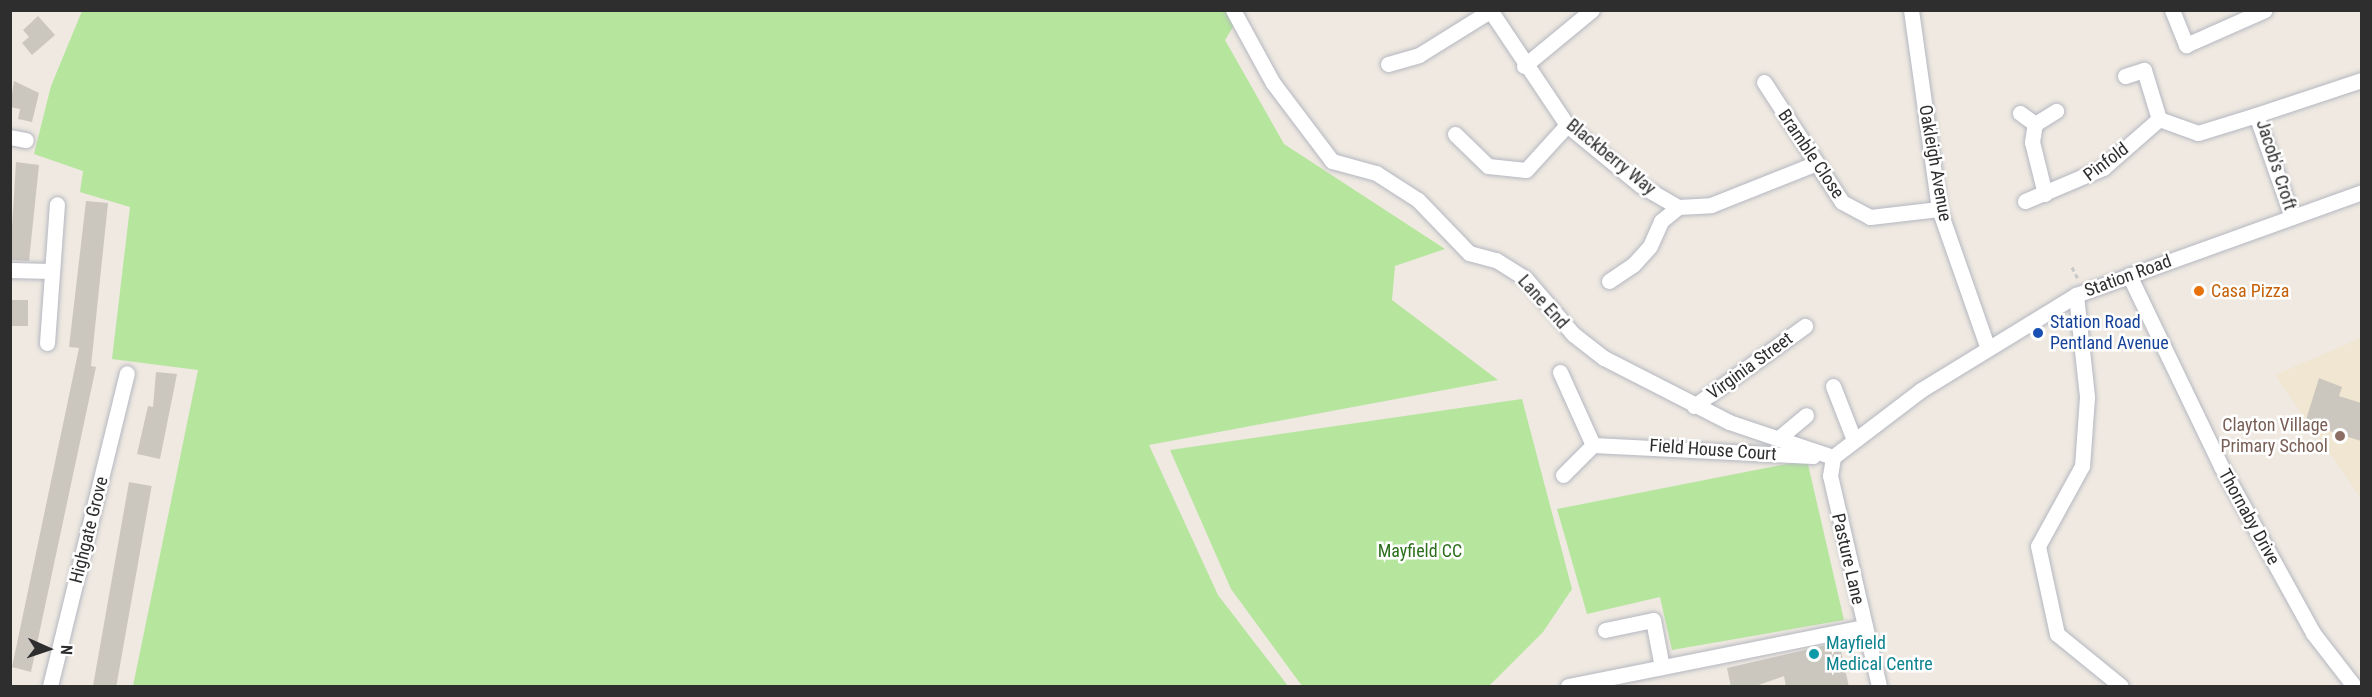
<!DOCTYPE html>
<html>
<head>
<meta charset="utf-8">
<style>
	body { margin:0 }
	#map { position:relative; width:2372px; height:697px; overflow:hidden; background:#efe9e1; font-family:"Roboto Condensed",sans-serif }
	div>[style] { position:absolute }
	.education>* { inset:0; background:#f0e6d1 }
	.green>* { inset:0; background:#b6e59e }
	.building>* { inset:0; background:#cbc7bf; transform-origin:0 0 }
	.path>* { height:3px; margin-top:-1.5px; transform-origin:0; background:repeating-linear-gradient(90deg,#c9c9c9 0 4.5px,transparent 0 7.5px) }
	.roads { filter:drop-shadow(0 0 2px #b4b7c1) drop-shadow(0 0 2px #b4b7c1) }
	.street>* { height:15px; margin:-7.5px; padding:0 7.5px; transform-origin:7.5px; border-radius:7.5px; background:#fff }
	.dots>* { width:16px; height:16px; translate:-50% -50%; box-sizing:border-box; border:3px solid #fff; border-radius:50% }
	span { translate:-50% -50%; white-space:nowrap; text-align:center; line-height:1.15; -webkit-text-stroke:5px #fff; paint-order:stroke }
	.street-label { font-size:18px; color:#2e2e2e }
	.food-label { font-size:18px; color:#c56008 }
	.left { translate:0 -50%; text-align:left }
	.transit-label { font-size:18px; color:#164399 }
	.education-label { font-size:18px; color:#785e54 }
	.right { translate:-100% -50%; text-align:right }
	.park-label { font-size:18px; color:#2c6e1b }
	.culture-label { font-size:18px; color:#0d838f }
	.frame { position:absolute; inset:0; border:12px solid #2e2e2e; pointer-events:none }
	.north { position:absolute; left:18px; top:619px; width:60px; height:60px; -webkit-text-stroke:4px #fff; paint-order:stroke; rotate:93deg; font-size:16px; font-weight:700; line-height:24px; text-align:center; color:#2e2e2e }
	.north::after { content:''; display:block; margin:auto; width:21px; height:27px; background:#2e2e2e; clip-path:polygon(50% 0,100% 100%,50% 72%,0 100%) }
</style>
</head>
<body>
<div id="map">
	<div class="education">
		<i style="clip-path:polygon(2361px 338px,2361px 498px,2275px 375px)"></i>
	</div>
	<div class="green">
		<i style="clip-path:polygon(82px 11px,1243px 11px,1225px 40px,1284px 144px,1445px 249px,1395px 266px,1392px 300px,1498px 380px,1149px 445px,1218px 595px,1288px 686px,133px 686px,198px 370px,112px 359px,130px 207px,80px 192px,83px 171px,34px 154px,51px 86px)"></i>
		<i style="clip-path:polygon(1522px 399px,1572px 589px,1543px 632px,1489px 686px,1302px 686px,1231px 589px,1170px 450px)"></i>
		<i style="clip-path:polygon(1807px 460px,1844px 620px,1672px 650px,1660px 597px,1587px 614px,1557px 509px)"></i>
	</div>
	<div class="building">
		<i style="clip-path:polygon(38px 16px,55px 35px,32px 55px,22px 43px,29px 37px,23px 30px)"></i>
		<i style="clip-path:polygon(14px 81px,39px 93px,32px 122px,18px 119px,20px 109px,10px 107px)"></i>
		<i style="clip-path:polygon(16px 162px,39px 165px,29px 261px,10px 260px)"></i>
		<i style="clip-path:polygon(86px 201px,108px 203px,91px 366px,96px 367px,31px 672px,12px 667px,79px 348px,69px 347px)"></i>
		<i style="left:10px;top:300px;width:18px;height:26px"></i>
		<i style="clip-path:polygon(156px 372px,177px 374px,160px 459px,137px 454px,148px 406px,153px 407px)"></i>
		<i style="clip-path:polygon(2319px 378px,2342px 387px,2339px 396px,2361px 403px,2361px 441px,2305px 423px)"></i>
		<i style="left:129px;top:482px;width:23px;height:210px;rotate:10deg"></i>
		<i style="clip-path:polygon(1839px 642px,1849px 687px,1786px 687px,1784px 676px,1753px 687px,1731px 687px,1727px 668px)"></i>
	</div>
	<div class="path">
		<i style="left:2072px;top:267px;width:13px;rotate:63deg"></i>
	</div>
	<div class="roads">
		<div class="street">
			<i style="left:1233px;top:10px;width:83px;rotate:61.3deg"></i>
			<i style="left:1273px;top:83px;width:98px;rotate:52.9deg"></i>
			<i style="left:1332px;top:161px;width:46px;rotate:15.3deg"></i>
			<i style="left:1376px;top:173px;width:50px;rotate:32.7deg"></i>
			<i style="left:1418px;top:200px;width:74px;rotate:46.1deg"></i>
			<i style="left:1469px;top:253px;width:28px;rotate:15deg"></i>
			<i style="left:1496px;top:260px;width:34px;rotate:32deg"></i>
			<i style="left:1525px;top:278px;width:74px;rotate:49.4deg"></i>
			<i style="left:1573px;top:334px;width:39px;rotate:38deg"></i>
			<i style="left:1604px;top:358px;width:140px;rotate:27.1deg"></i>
			<i style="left:1729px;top:422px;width:110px;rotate:18.6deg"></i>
			<i style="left:1490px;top:10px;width:138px;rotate:56.2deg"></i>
			<i style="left:1567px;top:125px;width:94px;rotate:39.4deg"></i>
			<i style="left:1640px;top:185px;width:44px;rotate:30.1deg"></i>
			<i style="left:1678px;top:207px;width:33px;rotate:-3deg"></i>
			<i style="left:1711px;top:205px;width:111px;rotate:-21.7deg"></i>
			<i style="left:1911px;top:10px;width:201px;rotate:82deg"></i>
			<i style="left:1939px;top:209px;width:145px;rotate:70.7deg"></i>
			<i style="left:2172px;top:10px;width:38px;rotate:68deg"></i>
			<i style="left:2186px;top:45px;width:86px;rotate:-23.9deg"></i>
			<i style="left:1388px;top:64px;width:32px;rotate:-16deg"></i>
			<i style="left:1419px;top:55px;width:84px;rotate:-31.8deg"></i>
			<i style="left:1524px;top:66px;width:88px;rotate:-39.5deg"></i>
			<i style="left:2125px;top:76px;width:20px;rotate:-18deg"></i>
			<i style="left:2144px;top:70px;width:51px;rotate:73deg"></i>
			<i style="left:1764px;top:82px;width:143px;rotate:57deg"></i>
			<i style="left:1842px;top:202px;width:32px;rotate:28deg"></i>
			<i style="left:1870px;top:217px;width:69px;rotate:-6.6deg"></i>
			<i style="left:2020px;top:113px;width:19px;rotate:36deg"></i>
			<i style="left:1455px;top:134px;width:46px;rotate:44.1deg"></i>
			<i style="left:1488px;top:166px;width:38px;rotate:6deg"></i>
			<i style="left:1526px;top:170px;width:61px;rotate:-47.7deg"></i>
			<i style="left:10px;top:137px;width:16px;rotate:11deg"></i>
			<i style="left:2045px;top:194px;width:54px;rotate:-104deg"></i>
			<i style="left:2032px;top:142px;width:18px;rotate:-81deg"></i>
			<i style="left:2035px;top:124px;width:25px;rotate:-32deg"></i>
			<i style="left:2025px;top:201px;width:85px;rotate:-22.9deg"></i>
			<i style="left:2103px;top:168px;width:74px;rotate:-41.2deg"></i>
			<i style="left:2159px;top:119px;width:41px;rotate:19.7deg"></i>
			<i style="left:2198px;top:133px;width:61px;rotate:-17.2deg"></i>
			<i style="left:2292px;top:217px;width:108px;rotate:-109.4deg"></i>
			<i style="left:2256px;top:115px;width:112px;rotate:-18.3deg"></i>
			<i style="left:10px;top:270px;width:42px;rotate:1.4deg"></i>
			<i style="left:2129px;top:275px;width:214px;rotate:64.3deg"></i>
			<i style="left:2222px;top:468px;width:188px;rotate:61.1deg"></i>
			<i style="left:2313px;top:633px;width:67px;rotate:52.3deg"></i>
			<i style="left:1609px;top:281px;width:29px;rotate:-34deg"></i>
			<i style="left:1633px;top:265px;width:25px;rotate:-48deg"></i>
			<i style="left:1650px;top:246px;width:27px;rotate:-66deg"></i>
			<i style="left:1661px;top:221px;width:22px;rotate:-39deg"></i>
			<i style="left:2076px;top:295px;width:103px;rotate:83.8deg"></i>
			<i style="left:2087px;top:397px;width:69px;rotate:94.1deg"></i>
			<i style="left:2082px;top:466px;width:91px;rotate:118.8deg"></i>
			<i style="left:2038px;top:546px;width:90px;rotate:77.8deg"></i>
			<i style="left:2057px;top:634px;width:82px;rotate:39.1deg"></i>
			<i style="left:47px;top:343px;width:139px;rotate:-85.9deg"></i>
			<i style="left:1560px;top:372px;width:80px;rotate:65.7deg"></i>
			<i style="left:1593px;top:445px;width:220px;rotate:2.9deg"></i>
			<i style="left:1833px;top:386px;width:58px;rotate:68.7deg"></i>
			<i style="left:1694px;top:406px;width:137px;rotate:-35.8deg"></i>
			<i style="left:1780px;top:437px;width:34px;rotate:-40deg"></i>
			<i style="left:1563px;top:475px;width:42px;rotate:-45deg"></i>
			<i style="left:1605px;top:630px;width:49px;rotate:-11.8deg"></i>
			<i style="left:1653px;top:620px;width:48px;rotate:79.2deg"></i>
			<i style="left:50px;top:686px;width:322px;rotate:-76.2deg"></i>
			<i style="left:1568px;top:686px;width:301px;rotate:-11.3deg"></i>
			<i style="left:1879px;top:686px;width:216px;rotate:-103.1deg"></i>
			<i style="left:1830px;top:476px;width:19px;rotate:-81deg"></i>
			<i style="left:1833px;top:457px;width:111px;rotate:-37.3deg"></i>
			<i style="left:1921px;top:390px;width:182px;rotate:-31.5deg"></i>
			<i style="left:2076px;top:295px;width:304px;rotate:-19.8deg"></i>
		</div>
	</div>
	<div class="dots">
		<i style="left:2199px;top:291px;background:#e8710a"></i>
		<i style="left:2038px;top:333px;background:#1a4fb4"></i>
		<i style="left:2340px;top:436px;background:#8d6e63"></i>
		<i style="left:1814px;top:654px;background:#0f9aa8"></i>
	</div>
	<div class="street-label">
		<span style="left:1811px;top:154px;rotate:56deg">Bramble Close</span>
		<span style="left:1611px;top:157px;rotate:39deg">Blackberry Way</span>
		<span style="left:2106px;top:162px;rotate:-37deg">Pinfold</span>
		<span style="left:1935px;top:163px;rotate:80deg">Oakleigh Avenue</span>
		<span style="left:2276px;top:165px;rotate:72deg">Jacob's Croft</span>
		<span style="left:2128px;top:276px;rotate:-20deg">Station Road</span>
		<span style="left:1543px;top:302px;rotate:48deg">Lane End</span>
		<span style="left:1750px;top:366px;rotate:-36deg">Virginia Street</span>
		<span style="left:1713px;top:450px;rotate:4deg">Field House Court</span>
		<span style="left:2249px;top:517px;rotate:61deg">Thornaby Drive</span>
		<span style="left:89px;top:530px;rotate:-76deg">Highgate Grove</span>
		<span style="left:1848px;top:559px;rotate:77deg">Pasture Lane</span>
	</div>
	<div class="food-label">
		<span class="left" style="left:2211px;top:291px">Casa Pizza</span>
	</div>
	<div class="transit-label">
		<span class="left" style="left:2050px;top:333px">Station Road<br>Pentland Avenue</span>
	</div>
	<div class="education-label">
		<span class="right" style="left:2328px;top:436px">Clayton Village<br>Primary School</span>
	</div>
	<div class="park-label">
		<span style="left:1420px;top:551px">Mayfield CC</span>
	</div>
	<div class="culture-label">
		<span class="left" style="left:1826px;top:654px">Mayfield<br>Medical Centre</span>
	</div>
	<div class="frame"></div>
	<div class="north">N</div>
</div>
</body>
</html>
